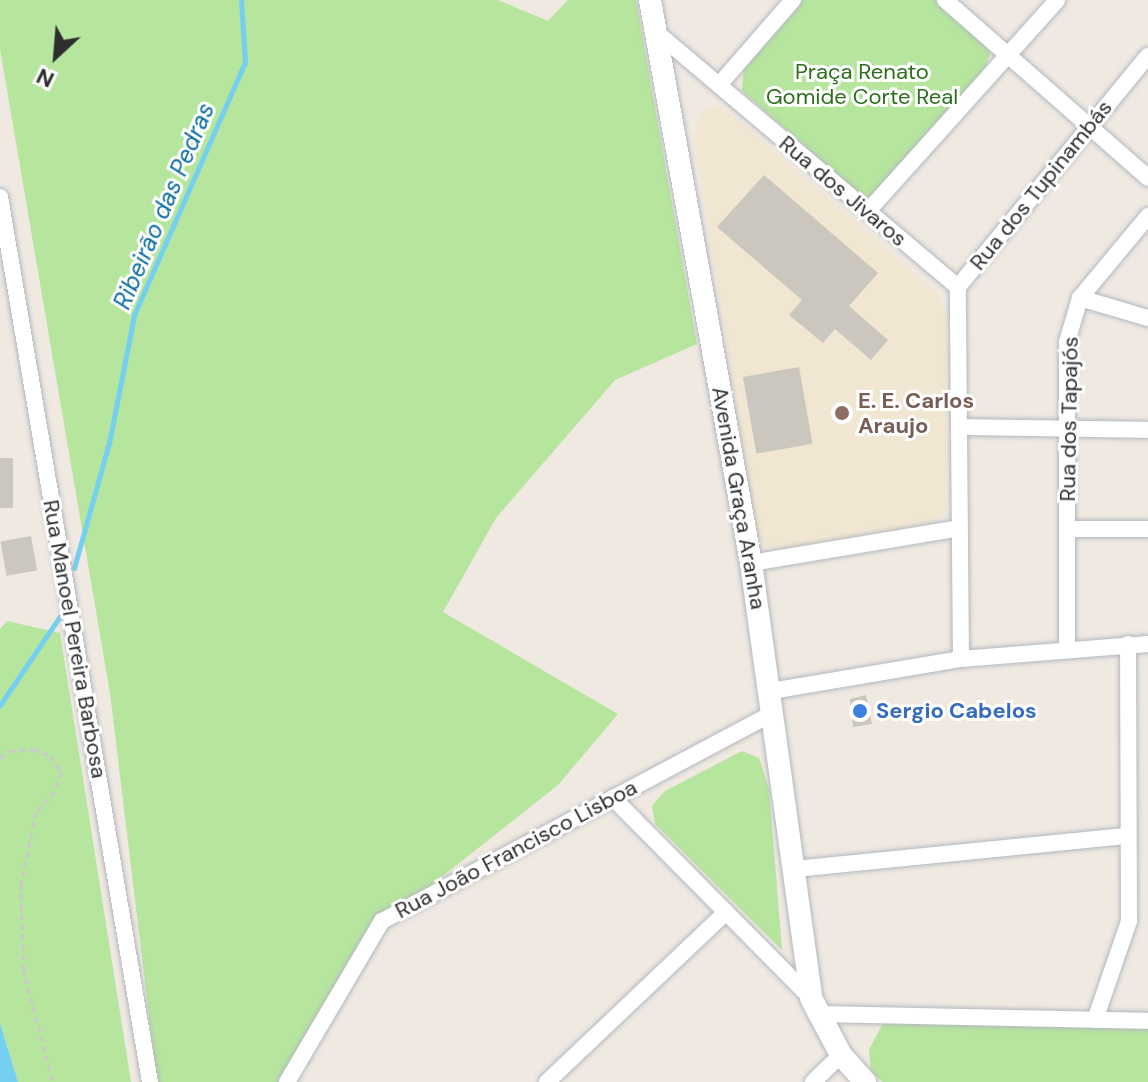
<!DOCTYPE html>
<html>
<head>
<meta charset="utf-8">
<style>
	body { margin:0 }
	#map { position:relative; width:1148px; height:1082px; overflow:hidden; background:#efe9e1; font-family:"DM Sans",sans-serif }
	div>[style] { position:absolute }
	.education>* { inset:0; background:#f0e6d1 }
	.green>* { inset:0; background:#b6e59e }
	.water>* { inset:0; background:#75cff0 }
	.stream>* { height:5px; margin:-2.5px; padding:0 2.5px; transform-origin:2.5px; border-radius:2.5px; background:#75cff0 }
	.building>* { inset:0; background:#cbc7bf; transform-origin:0 0 }
	.path>* { height:3px; margin-top:-1.5px; transform-origin:0; background:repeating-linear-gradient(90deg,#c9c9c9 0 6px,transparent 0 10px) }
	.roads { filter:drop-shadow(0 0 2px #b4b7c1) drop-shadow(0 0 2px #b4b7c1) }
	.street>* { height:16px; margin:-8px; padding:0 8px; transform-origin:8px; border-radius:8px; background:#fff }
	.secondary>* { height:22px; margin:-11px; padding:0 11px; transform-origin:11px; border-radius:11px; background:#fff }
	.dots>* { width:22px; height:22px; translate:-50% -50%; box-sizing:border-box; border:4px solid #fff; border-radius:50% }
	span { translate:-50% -50%; white-space:nowrap; text-align:center; line-height:1.15; -webkit-text-stroke:6px #fff; paint-order:stroke }
	.park-label { font-size:22px; color:#2c6e1b }
	.street-label { font-size:22px; color:#2e2e2e }
	.education-label { font-size:22px; color:#785e54; font-weight:700 }
	.left { translate:0 -50%; text-align:left }
	.shop-label { font-size:22px; color:#366cbe; font-weight:700 }
	.water-label { font-size:24px; color:#0d6fa3; font-style:italic }
	.north { position:absolute; left:16px; top:16px; width:80px; height:80px; -webkit-text-stroke:6px #fff; paint-order:stroke; rotate:206deg; font-size:22px; font-weight:700; line-height:32px; text-align:center; color:#2e2e2e }
	.north::after { content:''; display:block; margin:auto; width:28px; height:36px; background:#2e2e2e; clip-path:polygon(50% 0,100% 100%,50% 72%,0 100%) }
</style>
</head>
<body>
<div id="map">
	<div class="education">
		<i style="clip-path:polygon(713px 106px,728px 111px,939px 295px,946px 315px,946px 511px,933px 523px,779px 549px,765px 548px,758px 537px,694px 139px,699px 116px)"></i>
	</div>
	<div class="green">
		<i style="clip-path:polygon(0 0,498px 0,548px 21px,568px 0,636px 0,697px 344px,615px 380px,496px 518px,443px 612px,618px 714px,558px 785px,373px 931px,287px 1082px,157px 1082px,110px 693px,0 49px)"></i>
		<i style="clip-path:polygon(798px 0,937px 0,983px 41px,990px 54px,982px 77px,874px 194px,864px 198px,742px 91px,744px 61px)"></i>
		<i style="clip-path:polygon(7px 621px,60px 633px,131px 1082px,18px 1082px,0 1023px,0 629px)"></i>
		<i style="clip-path:polygon(742px 751px,759px 758px,769px 789px,782px 950px,655px 824px,652px 806px,665px 791px)"></i>
		<i style="clip-path:polygon(883px 1023px,1148px 1027px,1148px 1082px,882px 1082px,871px 1070px,869px 1050px)"></i>
	</div>
	<div class="water">
		<i style="clip-path:polygon(0 1023px,18px 1082px,0 1082px)"></i>
	</div>
	<div class="stream">
		<i style="left:74px;top:568px;width:130px;rotate:-74.4deg"></i>
		<i style="left:109px;top:443px;width:130px;rotate:-78.9deg"></i>
		<i style="left:134px;top:315px;width:276px;rotate:-66.3deg"></i>
		<i style="left:245px;top:62px;width:62px;rotate:-93.7deg"></i>
		<i style="left:0;top:705px;width:107px;rotate:-56deg"></i>
	</div>
	<div class="building">
		<i style="clip-path:polygon(764px 175px,878px 273px,849px 306px,888px 340px,871px 360px,835px 329px,823px 343px,789px 315px,802px 300px,717px 227px)"></i>
		<i style="left:799px;top:367px;width:78px;height:57px;rotate:80deg"></i>
		<i style="left:0;top:458px;width:13px;height:50px"></i>
		<i style="left:31px;top:536px;width:35px;height:31px;rotate:80deg"></i>
		<i style="clip-path:polygon(866px 695px,872px 724px,853px 727px,850px 699px)"></i>
	</div>
	<div class="path">
		<i style="left:0;top:758px;width:11px;rotate:-38deg"></i>
		<i style="left:9px;top:751px;width:24px;rotate:-5deg"></i>
		<i style="left:33px;top:749px;width:19px;rotate:21deg"></i>
		<i style="left:51px;top:756px;width:19px;rotate:58deg"></i>
		<i style="left:61px;top:772px;width:20px;rotate:108deg"></i>
		<i style="left:55px;top:791px;width:28px;rotate:132deg"></i>
		<i style="left:36px;top:812px;width:74px;rotate:101.8deg"></i>
		<i style="left:21px;top:884px;width:84px;rotate:88.6deg"></i>
		<i style="left:23px;top:968px;width:118px;rotate:75.3deg"></i>
	</div>
	<div class="roads">
		<div class="street">
			<i style="left:945px;top:0;width:270px;rotate:41.2deg"></i>
			<i style="left:656px;top:32px;width:395px;rotate:40.2deg"></i>
			<i style="left:719px;top:85px;width:113px;rotate:-49deg"></i>
			<i style="left:0;top:197px;width:898px;rotate:80.38deg"></i>
			<i style="left:868px;top:211px;width:283px;rotate:-48.1deg"></i>
			<i style="left:1080px;top:298px;width:71px;rotate:16.4deg"></i>
			<i style="left:961px;top:427px;width:187px;rotate:0.9deg"></i>
			<i style="left:1068px;top:529px;width:80px"></i>
			<i style="left:751px;top:563px;width:212px;rotate:-9.5deg"></i>
			<i style="left:1067px;top:649px;width:307px;rotate:-90deg"></i>
			<i style="left:1067px;top:342px;width:46px;rotate:-73.5deg"></i>
			<i style="left:1080px;top:298px;width:107px;rotate:-50.3deg"></i>
			<i style="left:961px;top:659px;width:372px;rotate:-90.5deg"></i>
			<i style="left:958px;top:287px;width:299px;rotate:-50.6deg"></i>
			<i style="left:771px;top:691px;width:193px;rotate:-9.6deg"></i>
			<i style="left:961px;top:659px;width:188px;rotate:-4.6deg"></i>
			<i style="left:613px;top:798px;width:281px;rotate:45.3deg"></i>
			<i style="left:795px;top:869px;width:334px;rotate:-5.7deg"></i>
			<i style="left:816px;top:1014px;width:332px;rotate:1.2deg"></i>
			<i style="left:1095px;top:1020px;width:105px;rotate:-71deg"></i>
			<i style="left:1129px;top:921px;width:277px;rotate:-90.2deg"></i>
			<i style="left:287px;top:1082px;width:187px;rotate:-59.5deg"></i>
			<i style="left:382px;top:921px;width:444px;rotate:-28deg"></i>
			<i style="left:547px;top:1082px;width:247px;rotate:-43.5deg"></i>
			<i style="left:813px;top:1082px;width:39px;rotate:-44deg"></i>
		</div>
		<div class="secondary">
			<i style="left:650px;top:0;width:572px;rotate:79.83deg"></i>
			<i style="left:751px;top:563px;width:439px;rotate:82.1deg"></i>
			<i style="left:811px;top:998px;width:64px;rotate:62.2deg"></i>
			<i style="left:841px;top:1055px;width:36px;rotate:48deg"></i>
		</div>
	</div>
	<div class="dots">
		<i style="left:842px;top:413px;background:#8d6e63"></i>
		<i style="left:860px;top:711px;background:#3f7fe0"></i>
	</div>
	<div class="park-label">
		<span style="left:862px;top:84px">Praça Renato<br>Gomide Corte Real</span>
	</div>
	<div class="street-label">
		<span style="left:1041px;top:185px;rotate:-51deg">Rua dos Tupinambás</span>
		<span style="left:843px;top:191px;rotate:40deg">Rua dos Jivaros</span>
		<span style="left:1069px;top:419px;rotate:-89deg">Rua dos Tapajós</span>
		<span style="left:739px;top:498px;rotate:80deg">Avenida Graça Aranha</span>
		<span style="left:75px;top:639px;rotate:80deg">Rua Manoel Pereira Barbosa</span>
		<span style="left:516px;top:849px;rotate:-28deg">Rua João Francisco Lisboa</span>
	</div>
	<div class="education-label">
		<span class="left" style="left:858px;top:413px">E. E. Carlos<br>Araujo</span>
	</div>
	<div class="shop-label">
		<span class="left" style="left:876px;top:711px">Sergio Cabelos</span>
	</div>
	<div class="water-label">
		<span style="left:164px;top:206px;rotate:-67deg">Ribeirão das Pedras</span>
	</div>
	<div class="north">N</div>
</div>
</body>
</html>
